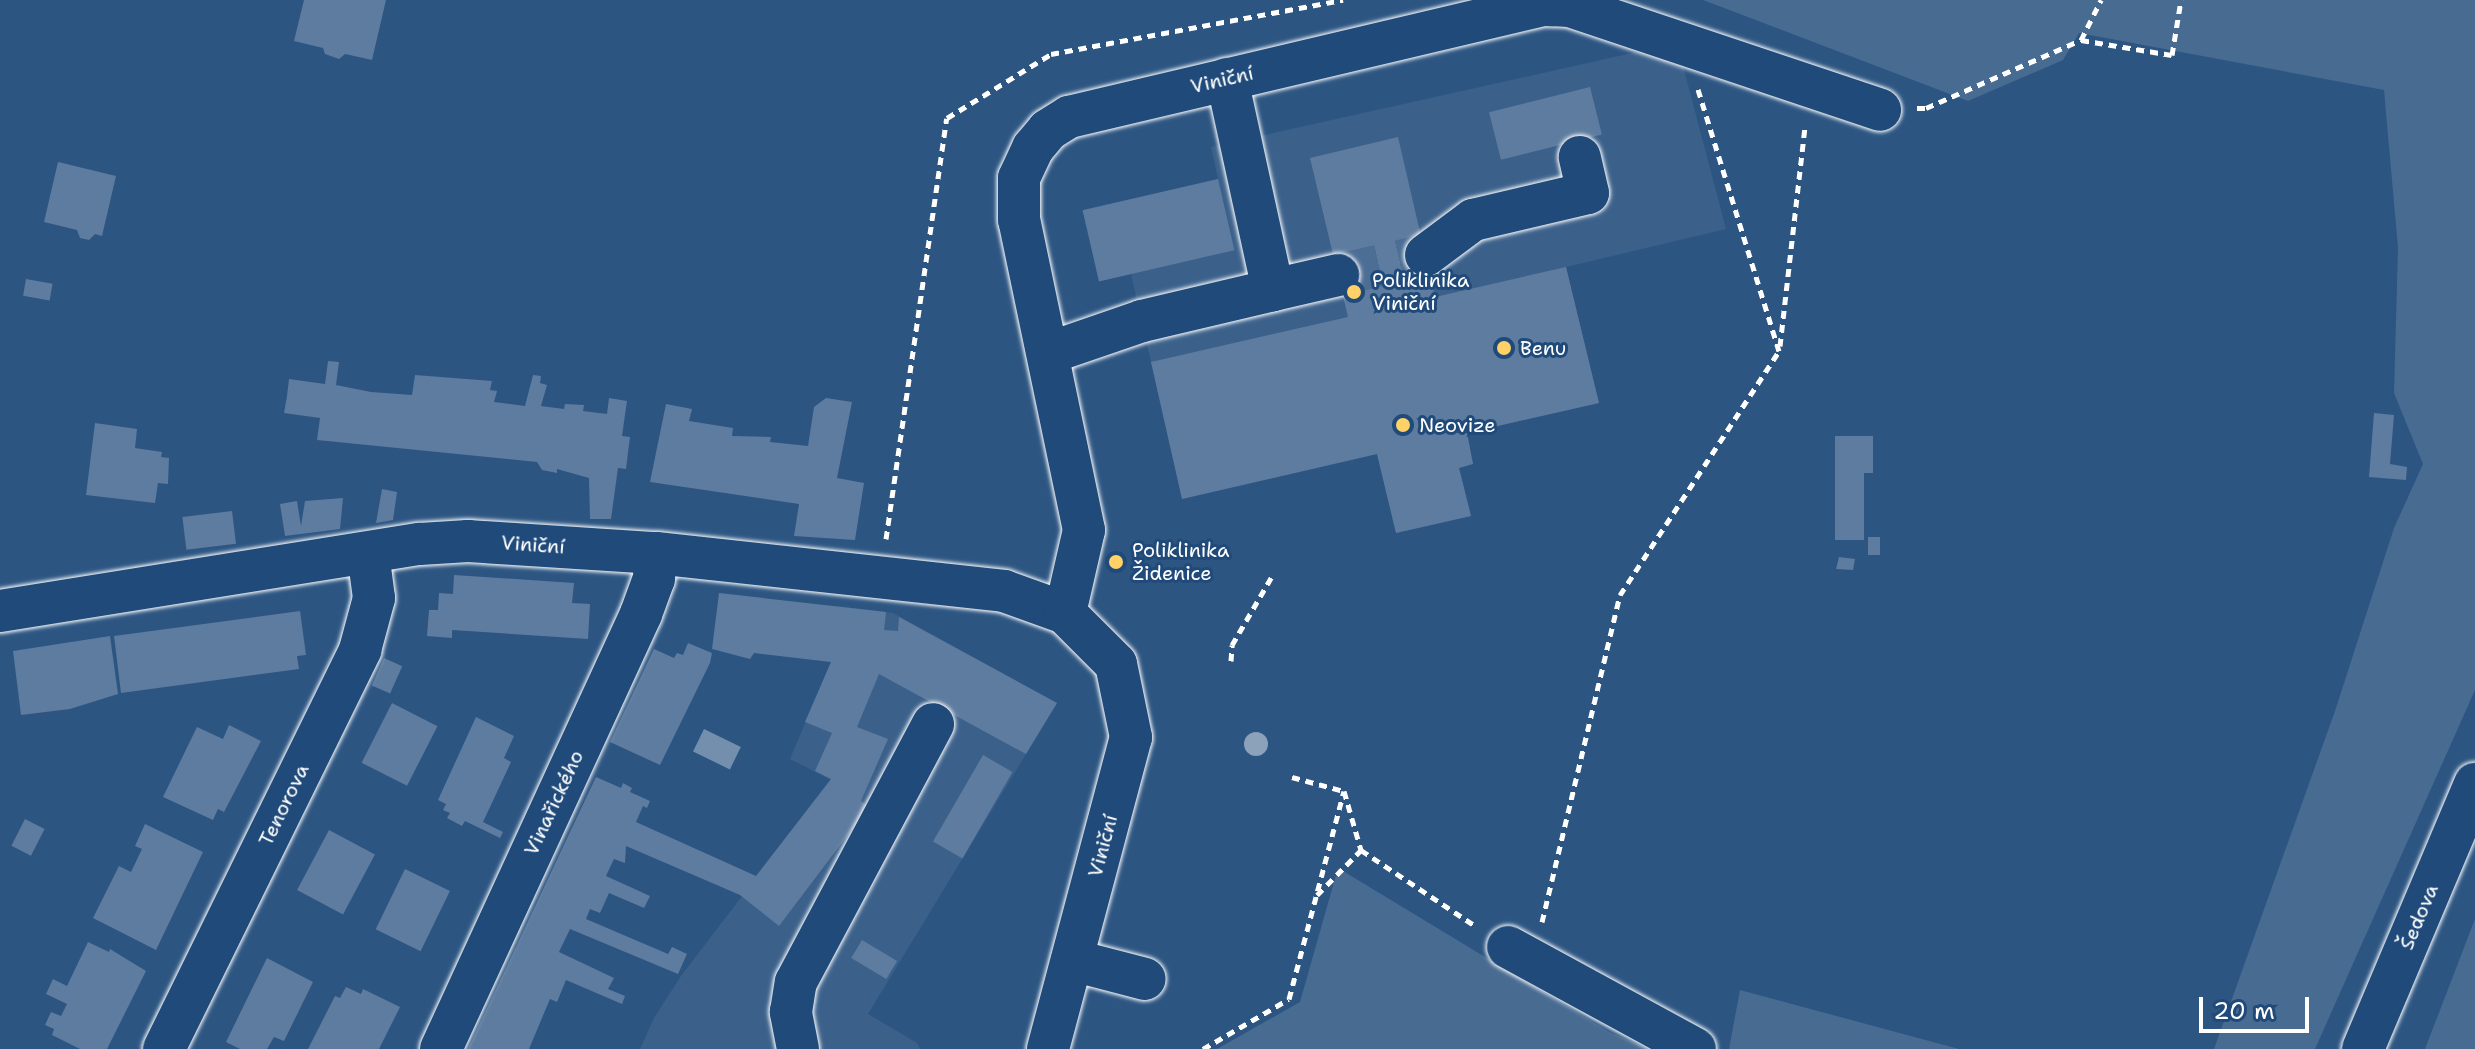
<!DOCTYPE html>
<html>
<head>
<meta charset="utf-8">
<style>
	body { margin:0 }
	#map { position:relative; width:2475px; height:1049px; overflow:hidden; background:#2c5582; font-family:"Shantell Sans",sans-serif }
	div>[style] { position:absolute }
	.built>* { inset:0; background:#3b618b }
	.green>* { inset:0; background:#486b92 }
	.water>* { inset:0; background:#748fad; transform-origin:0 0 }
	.building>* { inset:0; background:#5e7c9f; transform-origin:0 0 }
	.minor-tunnel>* { height:42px; margin-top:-21px; transform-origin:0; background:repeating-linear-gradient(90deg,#4c6e95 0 42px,transparent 0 63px) }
	.path>* { height:5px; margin-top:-2.5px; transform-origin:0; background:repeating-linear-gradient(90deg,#fff 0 8px,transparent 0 14px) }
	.roads { filter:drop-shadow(0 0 2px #fff) drop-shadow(0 0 2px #fff) }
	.minor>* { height:42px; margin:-21px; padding:0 21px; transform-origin:21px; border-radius:21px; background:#1f4a7a }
	.trees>* { width:24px; height:24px; margin:-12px; border-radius:50%; background:#8ca2bb }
	.dots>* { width:22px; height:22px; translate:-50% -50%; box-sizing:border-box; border:4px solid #1f4a7a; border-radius:50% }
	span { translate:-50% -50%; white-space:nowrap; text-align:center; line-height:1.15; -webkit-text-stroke:6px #1f4a7a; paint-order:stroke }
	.street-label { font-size:20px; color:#fff }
	.poi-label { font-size:20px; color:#fff }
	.left { translate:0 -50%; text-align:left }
	.scale { position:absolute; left:2199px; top:997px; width:110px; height:36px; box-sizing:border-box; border:4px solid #fff; border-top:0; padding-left:10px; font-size:24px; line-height:28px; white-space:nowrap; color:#fff; -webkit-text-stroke:6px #1f4a7a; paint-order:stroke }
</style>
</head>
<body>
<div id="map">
	<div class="built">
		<i style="clip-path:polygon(1659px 47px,1683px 66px,1726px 229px,1566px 267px,1599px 403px,1467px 433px,1473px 464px,1459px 468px,1471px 516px,1396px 533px,1377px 454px,1182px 499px,1131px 274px,1099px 281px,1083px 210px,1218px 179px,1211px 147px)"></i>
		<i style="clip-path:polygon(837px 606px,893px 613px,1057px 703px,868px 1014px,917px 1043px,920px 1049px,640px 1049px,654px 1018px,681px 976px,831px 780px,790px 759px,831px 662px)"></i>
	</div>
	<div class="green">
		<i style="clip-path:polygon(1703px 0,2475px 0,2475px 690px,2315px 1049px,2214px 1049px,2335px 711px,2394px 528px,2423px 464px,2394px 393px,2398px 248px,2384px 90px,2079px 33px,2063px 60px,1968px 101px)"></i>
		<i style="clip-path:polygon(1338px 868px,1609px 1032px,1648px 1049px,1217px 1049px,1300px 1002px)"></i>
		<i style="clip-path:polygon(2475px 919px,2475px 1049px,2425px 1049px)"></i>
		<i style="clip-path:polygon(1740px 990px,1959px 1049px,1729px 1049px)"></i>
	</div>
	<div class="water">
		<i style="left:704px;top:729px;width:41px;height:25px;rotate:26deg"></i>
	</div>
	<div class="building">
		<i style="clip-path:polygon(304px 0,386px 0,372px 60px,345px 54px,339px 59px,325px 54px,323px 48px,294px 41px)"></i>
		<i style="left:1590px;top:87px;width:49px;height:104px;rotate:76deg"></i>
		<i style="clip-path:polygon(1398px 137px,1435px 297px,1566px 267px,1599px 403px,1467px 433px,1473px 464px,1459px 468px,1471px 516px,1396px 533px,1377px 454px,1182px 499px,1151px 362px,1348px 317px,1310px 158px)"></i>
		<i style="clip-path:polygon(58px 162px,116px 176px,102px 236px,95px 234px,89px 240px,80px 238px,77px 230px,44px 222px)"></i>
		<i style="left:1218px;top:179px;width:73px;height:139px;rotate:77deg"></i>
		<i style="left:26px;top:279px;width:27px;height:17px;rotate:10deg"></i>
		<i style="clip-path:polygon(328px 361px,339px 362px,336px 385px,371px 392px,412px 395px,415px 375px,492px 381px,490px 390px,497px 391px,494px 402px,525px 406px,533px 375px,541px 376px,540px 383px,547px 385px,541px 406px,564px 409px,565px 404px,584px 405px,583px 411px,607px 414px,609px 398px,627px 401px,622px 436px,630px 437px,626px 469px,618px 468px,611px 519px,590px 519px,589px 478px,557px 469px,557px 473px,542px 470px,537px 462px,317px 440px,320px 418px,284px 413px,287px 396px,289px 379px,325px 384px)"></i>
		<i style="clip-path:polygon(826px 398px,852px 402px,837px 478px,864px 483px,855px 540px,794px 536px,799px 504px,650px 482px,666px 404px,692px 409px,689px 421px,733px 428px,732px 436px,771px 437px,770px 442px,808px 446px,814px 407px)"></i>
		<i style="clip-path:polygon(2374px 413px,2394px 415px,2390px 464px,2407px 467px,2406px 480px,2369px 477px)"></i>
		<i style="clip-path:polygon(95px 423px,137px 429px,135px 448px,162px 452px,161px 457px,169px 458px,168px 484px,158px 483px,155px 503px,86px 495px)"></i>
		<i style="clip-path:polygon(1835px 436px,1873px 436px,1873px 473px,1864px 473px,1864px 540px,1835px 540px)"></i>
		<i style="clip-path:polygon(382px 489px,397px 492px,393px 520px,376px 523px)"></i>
		<i style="clip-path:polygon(343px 498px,340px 529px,285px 536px,280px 504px,297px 501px,301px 526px,305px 501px)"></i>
		<i style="left:232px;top:511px;width:33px;height:50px;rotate:83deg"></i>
		<i style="left:1868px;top:537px;width:12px;height:18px"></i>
		<i style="clip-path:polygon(1839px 557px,1855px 559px,1853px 570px,1836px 569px)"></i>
		<i style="clip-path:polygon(454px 575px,574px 583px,572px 603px,590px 604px,588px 639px,452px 630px,452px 638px,427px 636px,429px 610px,438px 610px,439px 593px,453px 594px)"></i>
		<i style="clip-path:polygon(719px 593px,886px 612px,884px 630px,898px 631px,899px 617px,1057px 703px,1026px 754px,879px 674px,857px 727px,888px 739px,861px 801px,869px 807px,779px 926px,740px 895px,626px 846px,625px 863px,614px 859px,606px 876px,650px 896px,644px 908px,609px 893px,600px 913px,590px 909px,586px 919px,668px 954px,672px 947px,687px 954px,678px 974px,570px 929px,559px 952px,614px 978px,608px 989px,625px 996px,622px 1004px,566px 980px,557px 1002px,550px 999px,529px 1049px,468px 1049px,596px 777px,621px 788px,623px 783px,632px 788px,630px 792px,650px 801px,647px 808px,643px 806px,636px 822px,756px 876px,831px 779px,815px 771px,832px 733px,805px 722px,831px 662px,754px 653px,750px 659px,712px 649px)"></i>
		<i style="clip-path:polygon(300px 611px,306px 655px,297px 656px,299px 669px,121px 693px,114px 636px)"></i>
		<i style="clip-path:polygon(110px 636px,118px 694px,70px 709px,21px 715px,13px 651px)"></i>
		<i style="clip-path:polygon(688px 643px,712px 653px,710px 663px,660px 765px,610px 742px,654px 649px,674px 658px,677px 653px,683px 655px)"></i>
		<i style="left:384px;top:658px;width:20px;height:30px;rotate:24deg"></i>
		<i style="left:392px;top:703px;width:51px;height:67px;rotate:27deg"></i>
		<i style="clip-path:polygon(476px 717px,514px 736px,504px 758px,511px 762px,483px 822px,503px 832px,500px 838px,465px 821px,462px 826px,447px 818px,450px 813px,443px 810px,446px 804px,438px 800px)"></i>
		<i style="clip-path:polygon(229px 725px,261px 741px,224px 812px,218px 809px,213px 820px,163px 797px,197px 727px,223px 739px)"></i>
		<i style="left:983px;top:755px;width:34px;height:100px;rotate:30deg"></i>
		<i style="left:25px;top:819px;width:22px;height:30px;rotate:27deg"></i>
		<i style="clip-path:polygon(145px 824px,203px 852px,156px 950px,93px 918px,119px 866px,131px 872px,142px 849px,135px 846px)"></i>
		<i style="left:329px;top:830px;width:52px;height:68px;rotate:28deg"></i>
		<i style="left:405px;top:869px;width:50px;height:67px;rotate:26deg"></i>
		<i style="left:862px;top:940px;width:41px;height:21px;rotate:31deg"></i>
		<i style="clip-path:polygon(88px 942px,109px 952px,110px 949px,146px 971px,107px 1049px,80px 1049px,52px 1035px,54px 1029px,45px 1025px,51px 1012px,61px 1016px,67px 1004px,46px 994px,53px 979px,67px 986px)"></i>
		<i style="clip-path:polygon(267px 958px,313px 982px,284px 1041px,274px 1037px,267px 1049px,240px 1049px,226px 1042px)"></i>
		<i style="clip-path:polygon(346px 987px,361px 994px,363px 989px,400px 1007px,379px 1049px,308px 1049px,335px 996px,340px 998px)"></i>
	</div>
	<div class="minor-tunnel">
		<i style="left:1338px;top:275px;width:90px;rotate:-12.8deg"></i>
	</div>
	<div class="path">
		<i style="left:2081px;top:40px;width:92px;rotate:9.4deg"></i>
		<i style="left:2172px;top:55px;width:56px;rotate:-80.7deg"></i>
		<i style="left:1917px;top:108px;width:9px"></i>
		<i style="left:1926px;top:108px;width:169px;rotate:-23.7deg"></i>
		<i style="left:2081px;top:40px;width:45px;rotate:-63.4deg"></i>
		<i style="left:1780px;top:346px;width:221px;rotate:-83.5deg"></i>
		<i style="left:886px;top:539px;width:425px;rotate:-81.8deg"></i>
		<i style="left:947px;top:118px;width:122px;rotate:-31.6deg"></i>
		<i style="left:1051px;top:54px;width:297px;rotate:-10.5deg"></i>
		<i style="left:1231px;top:661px;width:16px;rotate:-86deg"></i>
		<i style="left:1232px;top:645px;width:78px;rotate:-59.8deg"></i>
		<i style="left:1292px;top:777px;width:54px;rotate:15.1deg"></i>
		<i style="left:1344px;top:791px;width:61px;rotate:73.9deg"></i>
		<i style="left:1361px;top:850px;width:139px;rotate:33.6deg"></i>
		<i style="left:1317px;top:895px;width:63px;rotate:-45.6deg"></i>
		<i style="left:1542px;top:922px;width:336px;rotate:-76.6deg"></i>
		<i style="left:1620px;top:595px;width:291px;rotate:-56.9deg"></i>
		<i style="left:1779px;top:351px;width:274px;rotate:-107.2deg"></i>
		<i style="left:1203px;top:1049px;width:99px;rotate:-30.2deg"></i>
		<i style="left:1289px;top:999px;width:215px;rotate:-75.2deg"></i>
	</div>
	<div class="roads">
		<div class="minor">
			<i style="left:1426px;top:255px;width:59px;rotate:-36.7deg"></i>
			<i style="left:1473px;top:220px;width:118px;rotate:-13.2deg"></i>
			<i style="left:1588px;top:193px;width:37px;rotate:-103deg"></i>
			<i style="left:1273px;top:290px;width:67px;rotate:-13deg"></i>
			<i style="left:1049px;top:353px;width:98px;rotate:-19deg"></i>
			<i style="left:1142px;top:321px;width:135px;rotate:-13.3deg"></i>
			<i style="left:1273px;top:290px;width:216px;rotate:-102.3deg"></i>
			<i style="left:0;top:611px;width:425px;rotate:-9.1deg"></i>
			<i style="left:420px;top:544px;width:48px;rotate:-3.6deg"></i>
			<i style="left:468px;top:541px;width:188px;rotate:3.7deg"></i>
			<i style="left:656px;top:553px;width:350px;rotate:6.2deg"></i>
			<i style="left:1004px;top:591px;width:65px;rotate:19.8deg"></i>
			<i style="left:1065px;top:613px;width:72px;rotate:45deg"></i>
			<i style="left:1116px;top:664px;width:75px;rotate:78.4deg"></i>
			<i style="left:1131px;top:737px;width:323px;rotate:104.9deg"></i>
			<i style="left:1065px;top:613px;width:85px;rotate:-77.1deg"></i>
			<i style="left:1084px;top:530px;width:317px;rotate:-101.8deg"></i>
			<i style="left:1019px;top:220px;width:42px;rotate:-90deg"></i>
			<i style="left:1019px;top:178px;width:33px;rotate:-65deg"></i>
			<i style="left:1033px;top:148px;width:23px;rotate:-50deg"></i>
			<i style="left:1048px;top:130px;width:25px;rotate:-32deg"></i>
			<i style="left:1069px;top:117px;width:488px;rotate:-13.3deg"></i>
			<i style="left:1544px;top:5px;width:26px;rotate:2deg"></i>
			<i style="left:1570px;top:6px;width:327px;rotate:18.5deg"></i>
			<i style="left:1508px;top:947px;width:213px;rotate:28.6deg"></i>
			<i style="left:1072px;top:960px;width:75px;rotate:14.6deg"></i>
			<i style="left:164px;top:1049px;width:445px;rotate:-63.8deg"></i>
			<i style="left:360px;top:650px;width:54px;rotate:-74.9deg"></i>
			<i style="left:374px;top:598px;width:45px;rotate:-97.6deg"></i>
			<i style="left:441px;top:1049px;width:479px;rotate:-65.3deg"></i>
			<i style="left:641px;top:614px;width:37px;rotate:-70deg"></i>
			<i style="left:654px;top:579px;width:26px;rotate:-86deg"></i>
			<i style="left:798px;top:1049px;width:38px;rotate:-101deg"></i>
			<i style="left:791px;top:1012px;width:30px;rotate:-81deg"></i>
			<i style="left:796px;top:982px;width:292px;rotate:-62deg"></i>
			<i style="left:2363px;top:1049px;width:288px;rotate:-67.1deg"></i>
		</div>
	</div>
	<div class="trees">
		<i style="left:1256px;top:744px"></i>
	</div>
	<div class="dots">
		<i style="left:1354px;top:292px;background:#ffd166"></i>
		<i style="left:1504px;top:348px;background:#ffd166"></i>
		<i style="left:1403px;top:425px;background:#ffd166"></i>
		<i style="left:1116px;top:562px;background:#ffd166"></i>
	</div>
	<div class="street-label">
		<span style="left:1222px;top:80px;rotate:-13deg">Viniční</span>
		<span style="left:533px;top:545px;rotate:4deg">Viniční</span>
		<span style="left:554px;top:803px;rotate:-65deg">Vinařického</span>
		<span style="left:284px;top:805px;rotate:-64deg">Tenorova</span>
		<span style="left:1103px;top:846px;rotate:-75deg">Viniční</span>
		<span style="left:2419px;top:917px;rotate:-67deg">Šedova</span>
	</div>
	<div class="poi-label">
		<span class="left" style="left:1372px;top:292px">Poliklinika<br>Viniční</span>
		<span class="left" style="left:1520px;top:348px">Benu</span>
		<span class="left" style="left:1419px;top:425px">Neovize</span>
		<span class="left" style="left:1132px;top:562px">Poliklinika<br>Židenice</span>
	</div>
	<div class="scale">20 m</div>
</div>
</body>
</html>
